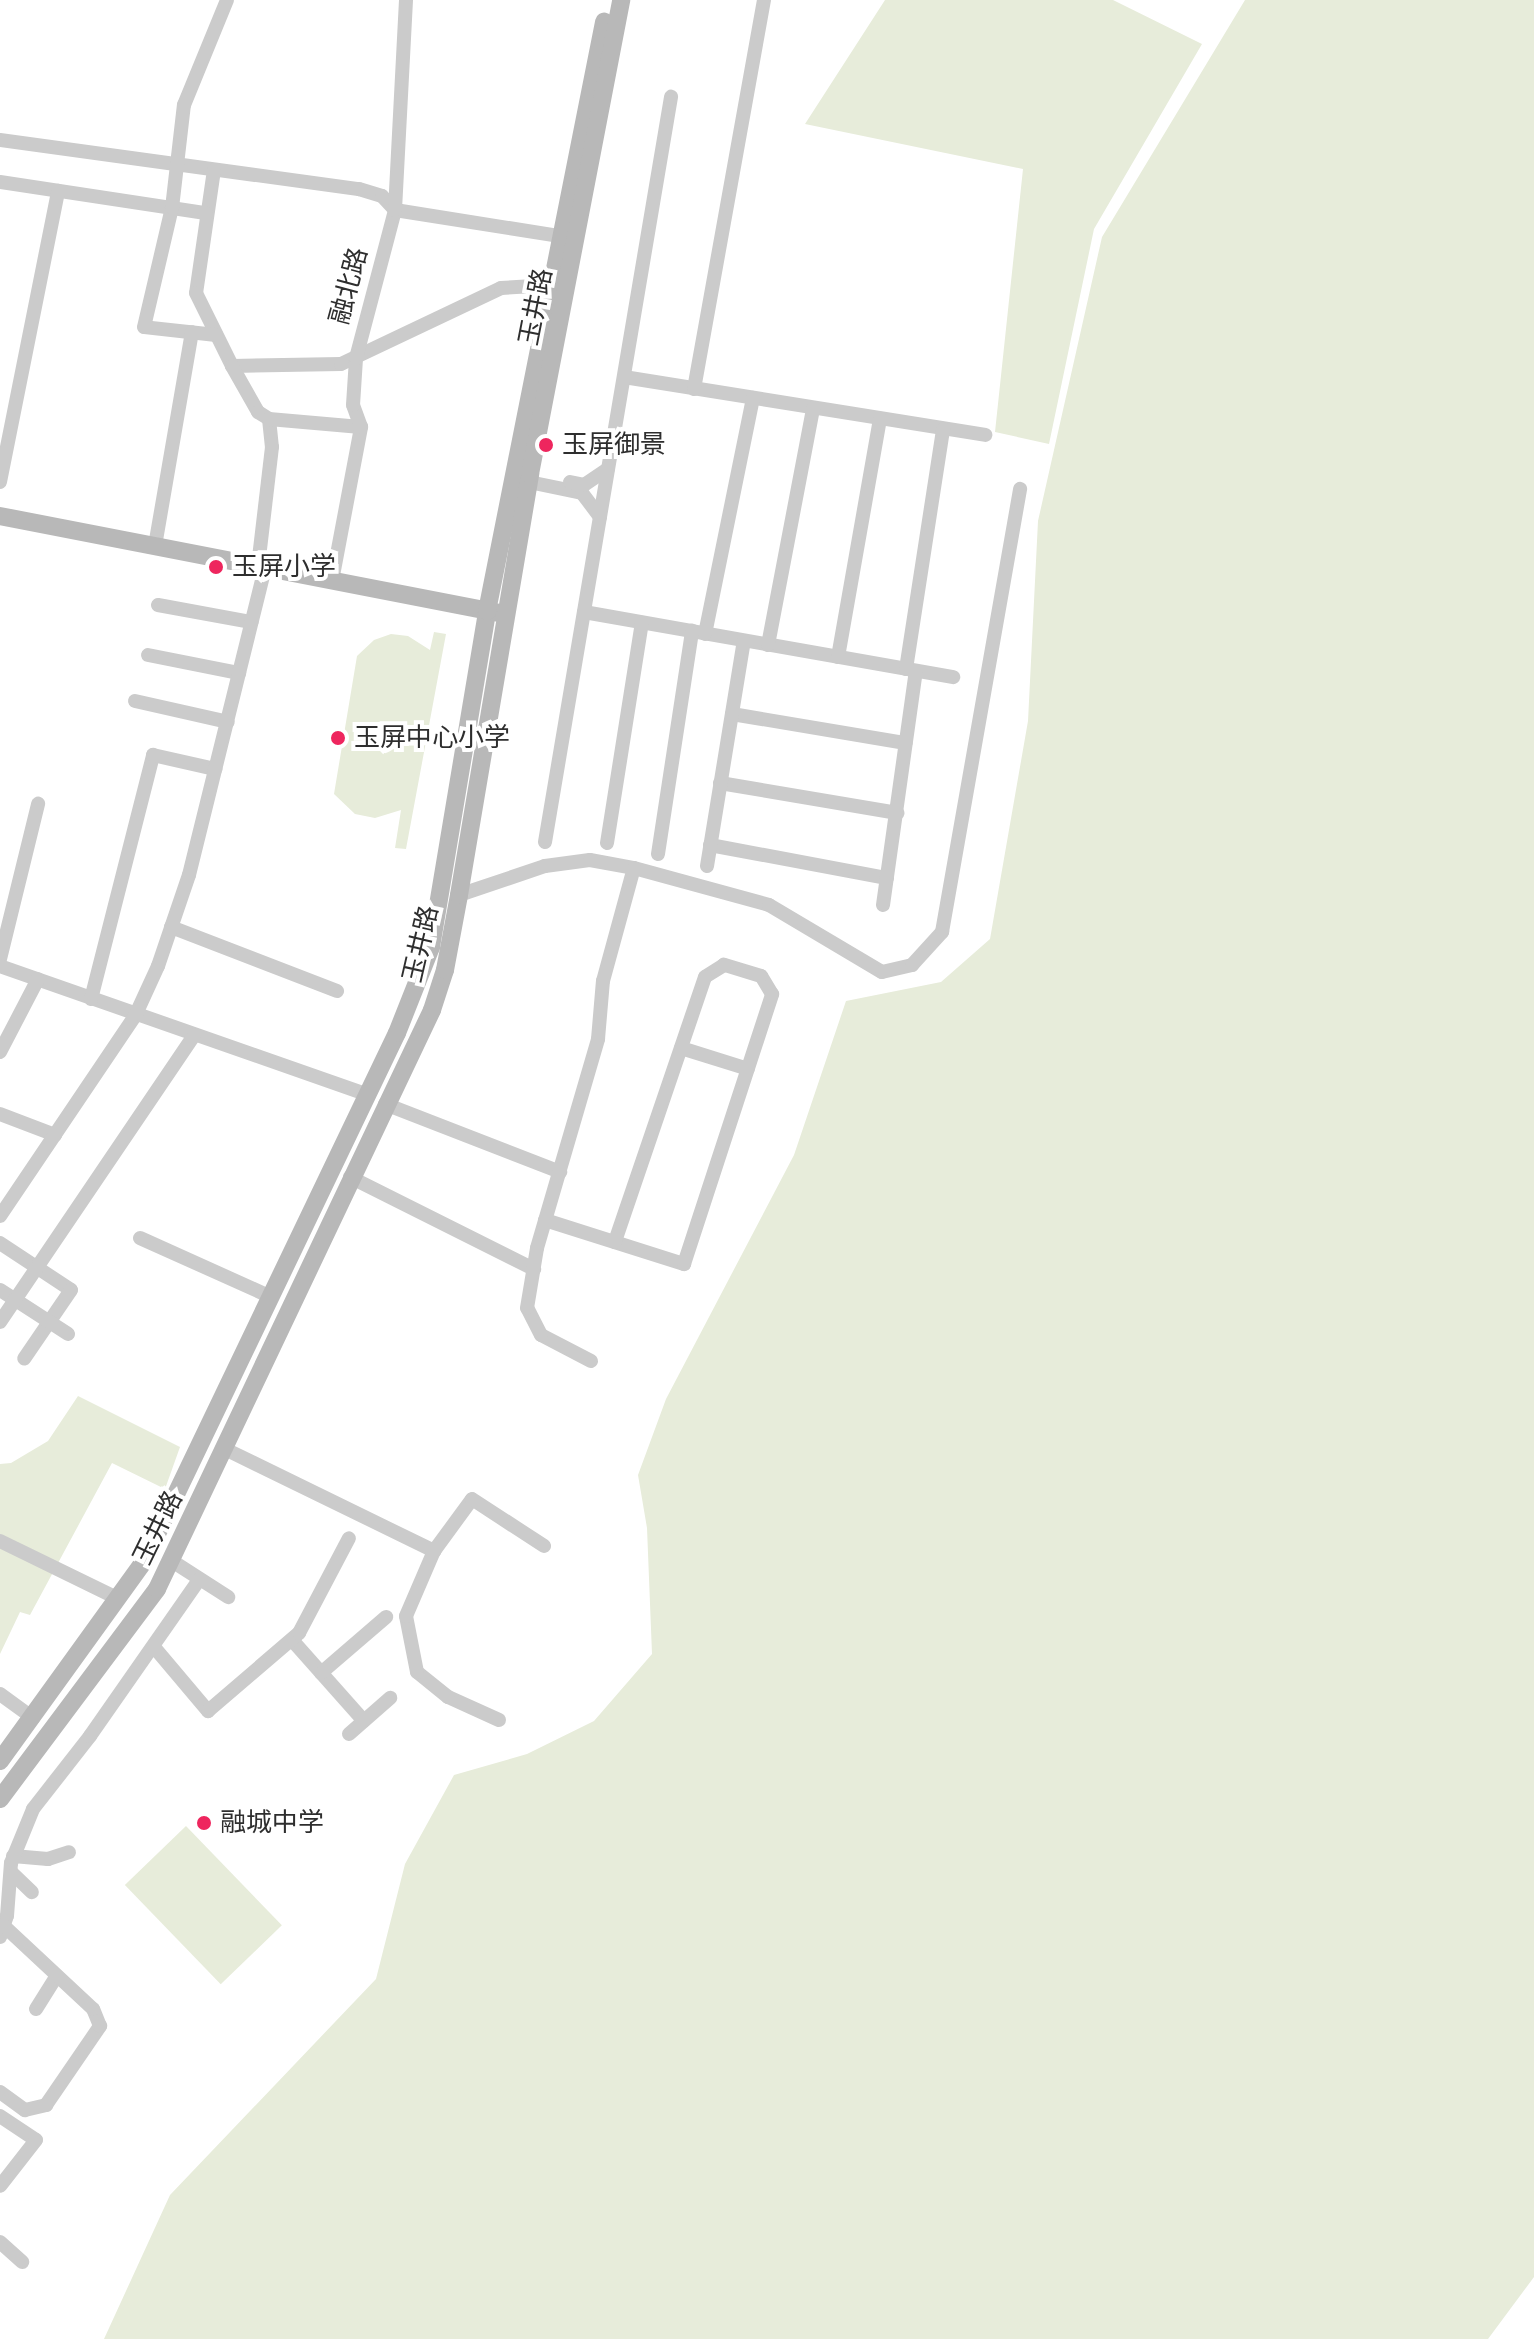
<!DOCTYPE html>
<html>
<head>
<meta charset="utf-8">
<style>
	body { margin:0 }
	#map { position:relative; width:1534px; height:2339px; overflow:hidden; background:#fff; font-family:Cabin,"Noto Sans SC",sans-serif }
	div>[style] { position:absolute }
	.green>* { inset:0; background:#e7ecda; transform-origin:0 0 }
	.street>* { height:14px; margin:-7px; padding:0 7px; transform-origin:7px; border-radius:7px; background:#cbcbcb }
	.secondary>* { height:18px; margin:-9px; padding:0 9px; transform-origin:9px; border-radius:9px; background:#b8b8b8 }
	.dots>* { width:22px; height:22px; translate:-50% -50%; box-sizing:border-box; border:4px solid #fff; border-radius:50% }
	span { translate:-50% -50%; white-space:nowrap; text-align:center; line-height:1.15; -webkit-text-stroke:8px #fff; paint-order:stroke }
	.street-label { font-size:26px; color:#2e2e2e }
	.poi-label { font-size:26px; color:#2e2e2e }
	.left { translate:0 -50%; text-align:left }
</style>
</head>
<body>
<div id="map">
	<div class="green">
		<i style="clip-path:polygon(885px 0,1113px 0,1202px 44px,1094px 229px,1049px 444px,995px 432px,1023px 169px,805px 124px)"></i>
		<i style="clip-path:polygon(1245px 0,1534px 0,1534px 2277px,1488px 2339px,104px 2339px,170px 2195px,376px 1979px,405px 1864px,454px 1775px,527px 1754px,594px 1721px,652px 1654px,647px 1528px,638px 1475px,666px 1399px,794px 1155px,846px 1001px,941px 982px,990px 939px,1028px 721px,1038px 521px,1102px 237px)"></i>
		<i style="clip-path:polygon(434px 632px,446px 634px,406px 849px,395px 848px,401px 810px,375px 818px,355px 814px,334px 794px,357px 656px,374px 640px,391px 634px,408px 636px,430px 650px)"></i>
		<i style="clip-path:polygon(78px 1396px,180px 1447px,165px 1489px,112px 1463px,30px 1615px,20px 1612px,0 1654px,0 1464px,11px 1463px,48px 1441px)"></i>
		<i style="left:186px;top:1826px;width:138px;height:85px;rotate:46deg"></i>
	</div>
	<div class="street">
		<i style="left:0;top:140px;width:362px;rotate:7.8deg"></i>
		<i style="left:359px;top:189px;width:24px;rotate:17deg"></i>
		<i style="left:382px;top:196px;width:19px;rotate:47deg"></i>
		<i style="left:395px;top:210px;width:167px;rotate:9deg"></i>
		<i style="left:214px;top:170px;width:124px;rotate:98.3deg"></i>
		<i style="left:196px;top:293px;width:81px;rotate:63.7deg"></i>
		<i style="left:232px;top:366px;width:109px;rotate:-1.1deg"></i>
		<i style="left:341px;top:364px;width:177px;rotate:-25.4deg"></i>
		<i style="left:501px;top:288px;width:50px;rotate:-3.4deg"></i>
		<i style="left:0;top:182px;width:208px;rotate:8.6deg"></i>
		<i style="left:216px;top:335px;width:72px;rotate:-173.7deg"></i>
		<i style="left:144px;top:327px;width:122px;rotate:-76.8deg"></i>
		<i style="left:172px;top:208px;width:104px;rotate:-83.4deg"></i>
		<i style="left:184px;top:105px;width:113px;rotate:-67.7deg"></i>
		<i style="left:232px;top:366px;width:53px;rotate:60.5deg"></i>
		<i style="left:258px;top:412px;width:13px;rotate:32deg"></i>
		<i style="left:269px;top:419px;width:28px;rotate:84deg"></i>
		<i style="left:272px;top:447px;width:120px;rotate:96.7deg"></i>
		<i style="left:624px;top:377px;width:366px;rotate:9.1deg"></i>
		<i style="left:694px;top:389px;width:395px;rotate:-79.8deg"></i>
		<i style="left:269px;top:419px;width:92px;rotate:5deg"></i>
		<i style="left:0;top:482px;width:297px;rotate:-78.7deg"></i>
		<i style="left:529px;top:482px;width:54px;rotate:11.7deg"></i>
		<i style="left:582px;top:493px;width:30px;rotate:53deg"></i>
		<i style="left:570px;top:482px;width:14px;rotate:12deg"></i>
		<i style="left:584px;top:485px;width:29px;rotate:-34deg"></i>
		<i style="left:155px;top:546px;width:217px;rotate:-80.2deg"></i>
		<i style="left:332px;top:581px;width:157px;rotate:-79.3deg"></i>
		<i style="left:361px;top:427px;width:23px;rotate:-110deg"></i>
		<i style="left:353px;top:405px;width:47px;rotate:-86.3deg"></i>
		<i style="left:356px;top:358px;width:153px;rotate:-75.2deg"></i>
		<i style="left:395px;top:210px;width:210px;rotate:-87deg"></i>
		<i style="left:158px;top:605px;width:95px;rotate:10.4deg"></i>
		<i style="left:584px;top:612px;width:375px;rotate:10deg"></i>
		<i style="left:705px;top:634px;width:241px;rotate:-78.5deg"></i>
		<i style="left:768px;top:645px;width:241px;rotate:-79.2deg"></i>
		<i style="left:148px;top:655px;width:93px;rotate:11.2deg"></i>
		<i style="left:838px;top:657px;width:242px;rotate:-80deg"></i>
		<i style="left:906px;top:669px;width:243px;rotate:-81.2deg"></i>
		<i style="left:135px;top:701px;width:95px;rotate:12.7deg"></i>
		<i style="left:732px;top:714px;width:176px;rotate:9.5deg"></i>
		<i style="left:720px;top:783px;width:180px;rotate:9.6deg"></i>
		<i style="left:545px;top:842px;width:756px;rotate:-80.4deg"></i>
		<i style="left:607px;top:843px;width:223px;rotate:-81deg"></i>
		<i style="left:710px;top:845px;width:180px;rotate:10.6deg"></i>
		<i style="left:658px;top:854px;width:226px;rotate:-81.3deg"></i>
		<i style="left:707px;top:866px;width:228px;rotate:-80.7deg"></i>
		<i style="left:459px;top:895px;width:91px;rotate:-18.6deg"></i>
		<i style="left:545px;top:866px;width:45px;rotate:-7.6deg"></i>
		<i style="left:590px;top:860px;width:45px;rotate:10.3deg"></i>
		<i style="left:634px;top:868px;width:140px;rotate:15.3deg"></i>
		<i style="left:769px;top:905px;width:131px;rotate:30.7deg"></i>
		<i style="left:882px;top:972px;width:31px;rotate:-13deg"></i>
		<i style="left:912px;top:965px;width:45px;rotate:-47.7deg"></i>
		<i style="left:942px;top:932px;width:450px;rotate:-80deg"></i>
		<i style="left:883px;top:905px;width:236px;rotate:-82deg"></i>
		<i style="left:171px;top:927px;width:178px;rotate:21.1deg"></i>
		<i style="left:0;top:959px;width:160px;rotate:-76.2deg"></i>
		<i style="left:0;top:966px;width:387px;rotate:19.3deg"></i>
		<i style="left:91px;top:999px;width:252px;rotate:-75.7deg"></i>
		<i style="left:153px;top:755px;width:64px;rotate:12.7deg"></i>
		<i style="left:681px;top:1048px;width:70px;rotate:17.4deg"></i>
		<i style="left:0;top:1052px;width:82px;rotate:-62.5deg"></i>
		<i style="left:385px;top:1104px;width:188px;rotate:21.2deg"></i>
		<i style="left:0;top:1114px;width:59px;rotate:20.9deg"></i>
		<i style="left:350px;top:1177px;width:206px;rotate:26.6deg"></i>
		<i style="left:0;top:1216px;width:244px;rotate:-56deg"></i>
		<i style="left:136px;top:1014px;width:53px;rotate:-65.4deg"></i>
		<i style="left:158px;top:966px;width:96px;rotate:-71.2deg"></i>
		<i style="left:189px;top:875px;width:316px;rotate:-76.1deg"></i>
		<i style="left:545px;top:1220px;width:146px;rotate:17.6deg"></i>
		<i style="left:684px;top:1264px;width:284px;rotate:-71.9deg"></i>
		<i style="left:772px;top:994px;width:21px;rotate:-121deg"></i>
		<i style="left:761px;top:976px;width:39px;rotate:-163deg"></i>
		<i style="left:724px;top:965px;width:22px;rotate:148deg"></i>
		<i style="left:705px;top:977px;width:280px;rotate:108.8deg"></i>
		<i style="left:140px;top:1238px;width:144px;rotate:24.2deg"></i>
		<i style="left:0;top:1243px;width:85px;rotate:33.5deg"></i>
		<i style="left:71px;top:1290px;width:83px;rotate:124.3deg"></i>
		<i style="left:0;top:1290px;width:81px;rotate:32.9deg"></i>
		<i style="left:0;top:1322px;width:346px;rotate:-55.9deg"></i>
		<i style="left:591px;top:1361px;width:56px;rotate:-152.5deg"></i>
		<i style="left:541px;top:1335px;width:30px;rotate:-117deg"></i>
		<i style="left:527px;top:1308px;width:61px;rotate:-80.5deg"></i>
		<i style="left:537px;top:1248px;width:218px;rotate:-73.7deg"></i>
		<i style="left:598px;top:1039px;width:58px;rotate:-85.1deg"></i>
		<i style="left:603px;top:981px;width:117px;rotate:-74.7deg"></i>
		<i style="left:225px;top:1449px;width:233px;rotate:26deg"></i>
		<i style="left:0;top:1541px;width:132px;rotate:26deg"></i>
		<i style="left:172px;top:1561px;width:67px;rotate:32.7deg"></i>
		<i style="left:292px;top:1640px;width:108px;rotate:48.4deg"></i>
		<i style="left:154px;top:1647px;width:84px;rotate:49.8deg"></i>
		<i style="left:208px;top:1711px;width:120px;rotate:-40.6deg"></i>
		<i style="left:299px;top:1633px;width:107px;rotate:-62.2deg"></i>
		<i style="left:321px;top:1673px;width:86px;rotate:-40.7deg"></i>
		<i style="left:0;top:1694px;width:41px;rotate:36deg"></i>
		<i style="left:499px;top:1720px;width:56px;rotate:-155.7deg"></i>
		<i style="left:448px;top:1697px;width:40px;rotate:-141deg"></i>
		<i style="left:417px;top:1672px;width:57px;rotate:-101.1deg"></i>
		<i style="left:406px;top:1616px;width:71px;rotate:-66.7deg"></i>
		<i style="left:434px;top:1551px;width:64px;rotate:-53.8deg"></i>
		<i style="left:472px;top:1499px;width:86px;rotate:33.1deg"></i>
		<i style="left:349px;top:1734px;width:55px;rotate:-41.3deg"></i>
		<i style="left:13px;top:1856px;width:35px;rotate:5deg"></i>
		<i style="left:48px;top:1859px;width:22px;rotate:-18deg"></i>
		<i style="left:11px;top:1872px;width:29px;rotate:44deg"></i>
		<i style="left:0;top:1937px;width:22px;rotate:-72deg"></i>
		<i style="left:7px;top:1916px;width:53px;rotate:-85.7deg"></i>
		<i style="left:11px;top:1863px;width:58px;rotate:-67.8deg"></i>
		<i style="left:33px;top:1809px;width:93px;rotate:-52deg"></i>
		<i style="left:90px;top:1736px;width:190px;rotate:-55.1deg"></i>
		<i style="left:36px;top:2009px;width:39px;rotate:-58deg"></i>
		<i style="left:0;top:2092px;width:31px;rotate:36deg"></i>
		<i style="left:25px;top:2110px;width:22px;rotate:-13deg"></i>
		<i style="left:46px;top:2105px;width:96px;rotate:-55.6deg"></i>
		<i style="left:100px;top:2026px;width:18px;rotate:-112deg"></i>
		<i style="left:93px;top:2009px;width:122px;rotate:-137deg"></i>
		<i style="left:0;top:2116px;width:43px;rotate:33.7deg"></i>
		<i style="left:36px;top:2140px;width:58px;rotate:128deg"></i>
		<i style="left:0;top:2242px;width:30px;rotate:42deg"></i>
	</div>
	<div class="secondary">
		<i style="left:0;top:516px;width:508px;rotate:11deg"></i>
		<i style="left:0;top:1761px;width:246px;rotate:-54.2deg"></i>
		<i style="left:144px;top:1561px;width:585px;rotate:-64.4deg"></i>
		<i style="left:397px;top:1033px;width:92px;rotate:-68.4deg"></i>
		<i style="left:431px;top:947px;width:341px;rotate:-80.5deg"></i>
		<i style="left:487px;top:611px;width:601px;rotate:-78.76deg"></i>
		<i style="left:0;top:1799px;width:262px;rotate:-53.2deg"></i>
		<i style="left:157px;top:1589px;width:641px;rotate:-64.59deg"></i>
		<i style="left:432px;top:1010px;width:42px;rotate:-72deg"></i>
		<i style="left:445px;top:970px;width:76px;rotate:-79.4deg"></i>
		<i style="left:459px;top:895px;width:427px;rotate:-80.4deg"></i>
		<i style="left:530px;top:474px;width:483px;rotate:-79.1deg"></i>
	</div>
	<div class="dots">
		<i style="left:546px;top:445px;background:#ee265e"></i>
		<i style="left:216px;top:567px;background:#ee265e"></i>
		<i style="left:338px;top:738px;background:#ee265e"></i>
		<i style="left:204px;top:1823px;background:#ee265e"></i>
	</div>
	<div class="street-label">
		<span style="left:349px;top:286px;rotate:-75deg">融北路</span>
		<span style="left:536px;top:307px;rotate:-79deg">玉井路</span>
		<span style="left:421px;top:944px;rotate:-77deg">玉井路</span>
		<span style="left:158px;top:1528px;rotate:-64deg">玉井路</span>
	</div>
	<div class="poi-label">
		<span class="left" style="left:562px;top:445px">玉屏御景</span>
		<span class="left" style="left:232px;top:567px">玉屏小学</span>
		<span class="left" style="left:354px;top:738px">玉屏中心小学</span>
		<span class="left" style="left:220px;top:1823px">融城中学</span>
	</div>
</div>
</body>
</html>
